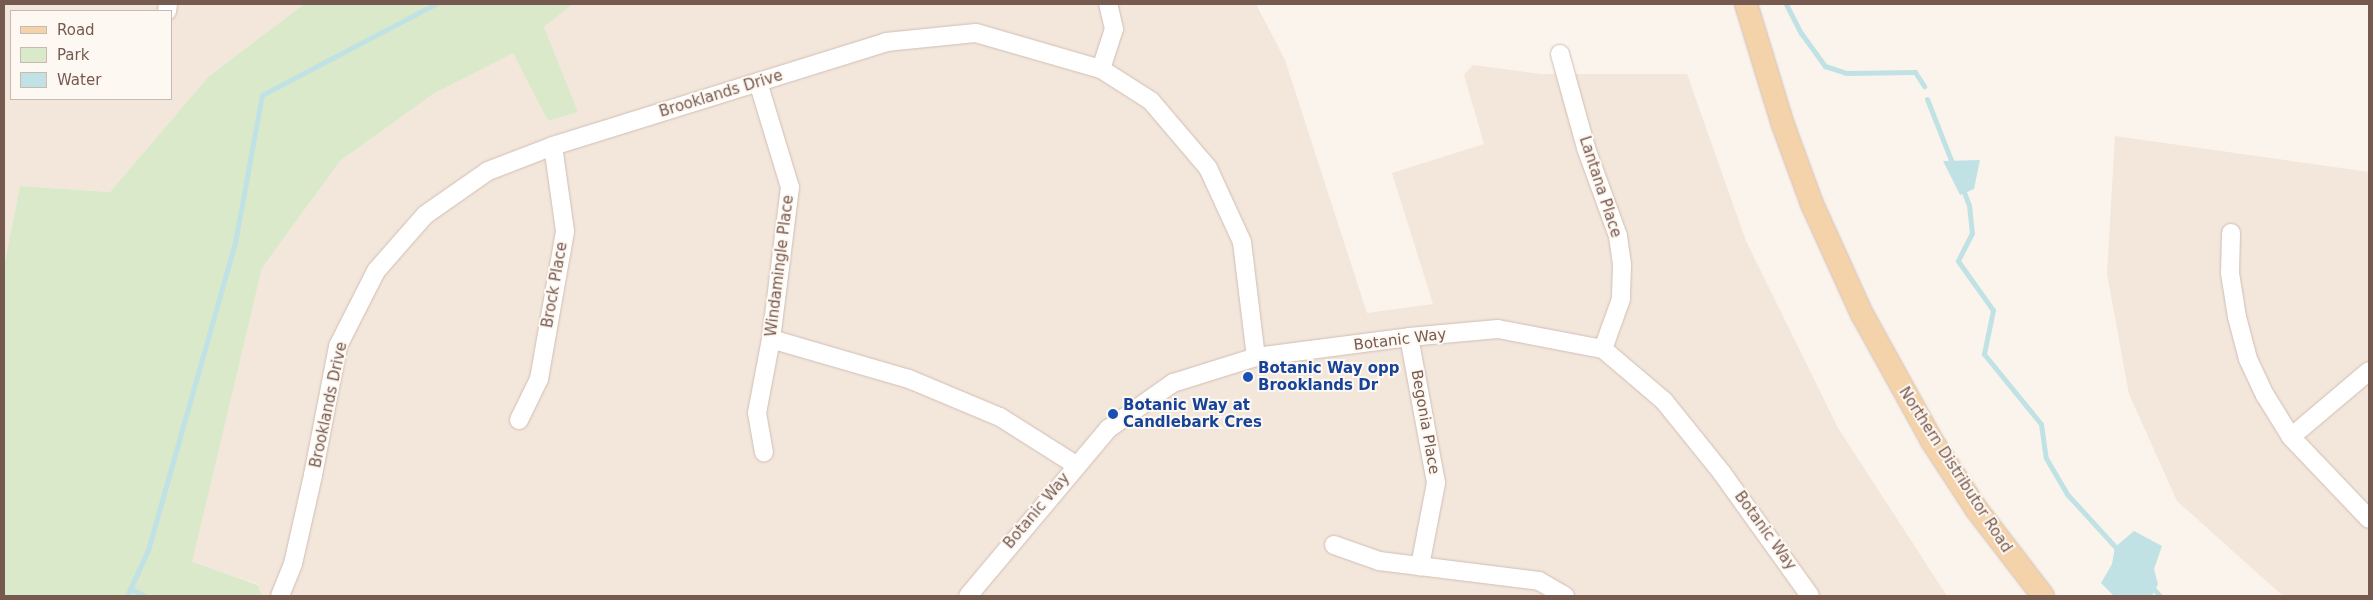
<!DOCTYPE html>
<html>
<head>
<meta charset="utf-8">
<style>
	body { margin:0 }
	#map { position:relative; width:2373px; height:600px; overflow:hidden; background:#fbf4ec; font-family:"DejaVu Sans",sans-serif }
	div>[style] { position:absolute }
	.residential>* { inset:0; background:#f3e6db }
	.green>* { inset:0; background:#d9e9ca }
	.water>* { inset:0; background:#c1e2e4 }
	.stream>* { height:5px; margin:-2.5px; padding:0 2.5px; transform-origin:2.5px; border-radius:2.5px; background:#c1e2e4 }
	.roads { filter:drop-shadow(0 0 1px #d0beb4) drop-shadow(0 0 1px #d0beb4) }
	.minor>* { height:18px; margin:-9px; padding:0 9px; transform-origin:9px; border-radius:9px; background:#fff }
	.major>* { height:22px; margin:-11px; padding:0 11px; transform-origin:11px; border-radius:11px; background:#f4d2aa }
	.dots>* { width:14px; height:14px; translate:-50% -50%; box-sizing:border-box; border:2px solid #fef8f2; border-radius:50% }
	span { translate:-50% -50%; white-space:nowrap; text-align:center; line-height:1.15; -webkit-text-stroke:4px #fef8f2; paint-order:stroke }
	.street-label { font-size:15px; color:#765a50 }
	.transit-label { font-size:15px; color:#164399; font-weight:700 }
	.left { translate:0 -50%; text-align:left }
	.frame { position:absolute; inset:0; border:5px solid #765a50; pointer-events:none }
	.legend { position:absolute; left:10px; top:10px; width:162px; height:90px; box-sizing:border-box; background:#fef8f2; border:1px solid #c8b9b1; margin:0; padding:6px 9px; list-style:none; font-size:15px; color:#765a50 }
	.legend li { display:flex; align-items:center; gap:10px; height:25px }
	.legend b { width:25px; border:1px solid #c8b9b1 }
</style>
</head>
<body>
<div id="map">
	<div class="residential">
		<i style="clip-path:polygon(evenodd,4px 4px,304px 4px,208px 77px,110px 192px,20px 186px,4px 266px,4px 4px,11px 11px,171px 11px,171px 99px,11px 99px,11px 11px)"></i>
		<i style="clip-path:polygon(573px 4px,1256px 4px,1285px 60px,1367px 313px,1433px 304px,1392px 173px,1484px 144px,1464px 75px,1473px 65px,1541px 74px,1687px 74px,1746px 241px,1838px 428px,1947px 596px,262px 596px,258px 584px,191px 563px,262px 268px,340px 161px,433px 94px,513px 52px,548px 121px,578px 112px,544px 27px)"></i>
		<i style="clip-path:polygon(2115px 136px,2369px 172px,2369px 596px,2283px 596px,2177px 501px,2129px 394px,2107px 274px)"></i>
	</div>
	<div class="green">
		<i style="clip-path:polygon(304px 4px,573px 4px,544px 27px,578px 112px,548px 121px,513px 53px,433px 94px,340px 161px,262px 268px,192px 562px,258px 585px,262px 596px,4px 596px,4px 266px,20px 186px,110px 192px,208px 77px)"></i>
	</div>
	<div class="water">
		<i style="clip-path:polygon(1980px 160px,1974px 189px,1960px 195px,1943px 161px)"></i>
		<i style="clip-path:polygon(2134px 531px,2162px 546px,2154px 569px,2158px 584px,2152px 596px,2114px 596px,2101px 583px,2112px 564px,2115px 547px)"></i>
	</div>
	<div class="stream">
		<i style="left:1786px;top:4px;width:33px;rotate:63deg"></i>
		<i style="left:1801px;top:33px;width:41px;rotate:54deg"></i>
		<i style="left:1825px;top:66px;width:22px;rotate:18deg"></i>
		<i style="left:1846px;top:73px;width:69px;rotate:-0.8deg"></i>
		<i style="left:1915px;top:72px;width:17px;rotate:57deg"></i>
		<i style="left:1927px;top:99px;width:71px;rotate:68.5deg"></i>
		<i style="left:1962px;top:187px;width:19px;rotate:69deg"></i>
		<i style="left:1969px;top:205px;width:28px;rotate:84deg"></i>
		<i style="left:1972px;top:233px;width:31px;rotate:117deg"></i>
		<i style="left:1958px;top:261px;width:60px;rotate:54.5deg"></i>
		<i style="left:1993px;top:310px;width:45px;rotate:101.6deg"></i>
		<i style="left:1984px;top:354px;width:90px;rotate:50.8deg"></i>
		<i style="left:2041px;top:424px;width:34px;rotate:82deg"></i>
		<i style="left:2046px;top:458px;width:42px;rotate:59.7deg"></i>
		<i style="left:2067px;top:494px;width:79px;rotate:47.6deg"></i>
		<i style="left:2151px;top:586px;width:13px;rotate:48deg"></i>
		<i style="left:131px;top:589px;width:16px;rotate:27deg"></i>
		<i style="left:127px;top:596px;width:51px;rotate:-65.5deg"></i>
		<i style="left:148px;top:550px;width:319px;rotate:-74.2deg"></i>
		<i style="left:235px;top:243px;width:150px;rotate:-79.7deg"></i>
		<i style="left:262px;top:95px;width:195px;rotate:-27.7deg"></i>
	</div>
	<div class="roads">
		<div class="minor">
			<i style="left:167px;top:11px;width:7px;rotate:-82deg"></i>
			<i style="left:1560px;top:54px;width:98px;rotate:74.5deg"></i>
			<i style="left:1586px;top:148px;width:94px;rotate:70deg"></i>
			<i style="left:1618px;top:236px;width:30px;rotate:82deg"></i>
			<i style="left:1622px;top:266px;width:33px;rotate:92deg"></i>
			<i style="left:1621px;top:299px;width:53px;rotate:109.8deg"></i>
			<i style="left:1101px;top:69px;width:42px;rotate:-72deg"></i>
			<i style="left:1114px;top:29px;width:26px;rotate:-103deg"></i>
			<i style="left:758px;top:82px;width:110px;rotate:73.1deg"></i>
			<i style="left:790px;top:187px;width:153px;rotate:97.1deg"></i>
			<i style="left:771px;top:339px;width:75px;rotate:100.7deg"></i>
			<i style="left:757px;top:413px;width:40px;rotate:80deg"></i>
			<i style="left:2231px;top:233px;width:40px;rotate:91.4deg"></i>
			<i style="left:2230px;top:273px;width:45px;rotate:81deg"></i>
			<i style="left:2237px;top:317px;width:43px;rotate:75.3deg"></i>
			<i style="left:2248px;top:359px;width:40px;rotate:65deg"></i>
			<i style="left:2265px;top:395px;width:49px;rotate:58.2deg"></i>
			<i style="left:2291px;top:437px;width:113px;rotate:46.4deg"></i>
			<i style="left:1409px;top:337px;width:148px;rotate:79.5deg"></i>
			<i style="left:1436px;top:483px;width:85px;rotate:100.9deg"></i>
			<i style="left:771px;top:339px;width:144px;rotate:16.2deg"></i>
			<i style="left:909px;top:379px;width:99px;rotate:22.7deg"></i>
			<i style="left:1000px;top:417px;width:90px;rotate:32.3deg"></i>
			<i style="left:519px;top:420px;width:46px;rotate:-64deg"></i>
			<i style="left:539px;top:379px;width:150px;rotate:-80deg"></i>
			<i style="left:565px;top:231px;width:86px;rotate:-98deg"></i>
			<i style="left:2291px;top:437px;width:102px;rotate:-40.2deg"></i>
			<i style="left:1334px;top:545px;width:48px;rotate:19.6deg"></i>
			<i style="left:1379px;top:561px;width:161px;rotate:7.1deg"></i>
			<i style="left:1539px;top:581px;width:30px;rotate:30deg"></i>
			<i style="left:280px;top:596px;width:35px;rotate:-68deg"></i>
			<i style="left:293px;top:564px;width:91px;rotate:-77.3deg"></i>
			<i style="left:313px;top:475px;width:131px;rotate:-79deg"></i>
			<i style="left:338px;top:346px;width:84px;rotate:-63.1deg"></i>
			<i style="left:376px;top:271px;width:74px;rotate:-48.8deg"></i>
			<i style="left:425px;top:215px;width:77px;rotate:-34.9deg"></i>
			<i style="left:488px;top:171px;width:70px;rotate:-21deg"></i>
			<i style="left:553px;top:146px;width:349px;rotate:-17.3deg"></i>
			<i style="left:886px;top:42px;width:90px;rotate:-5.7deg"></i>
			<i style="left:976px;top:33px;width:130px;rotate:16.1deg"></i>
			<i style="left:1101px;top:69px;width:59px;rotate:32.6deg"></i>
			<i style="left:1151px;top:101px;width:88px;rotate:49.6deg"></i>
			<i style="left:1208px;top:168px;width:81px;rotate:65.3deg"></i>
			<i style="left:1242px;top:242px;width:116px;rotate:83.1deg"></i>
			<i style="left:968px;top:596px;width:218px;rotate:-50deg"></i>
			<i style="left:1108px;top:429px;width:80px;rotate:-35.3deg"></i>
			<i style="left:1173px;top:383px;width:87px;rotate:-17.4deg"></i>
			<i style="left:1256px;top:357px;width:154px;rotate:-7.4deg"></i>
			<i style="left:1409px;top:337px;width:89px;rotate:-5.1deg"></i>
			<i style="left:1498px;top:329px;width:107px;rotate:10.8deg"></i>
			<i style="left:1603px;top:349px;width:80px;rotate:40.4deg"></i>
			<i style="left:1664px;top:401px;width:92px;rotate:51.1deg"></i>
			<i style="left:1722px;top:473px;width:151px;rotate:54.4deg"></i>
		</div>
		<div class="major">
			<i style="left:1746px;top:4px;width:123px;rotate:73deg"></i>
			<i style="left:1782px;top:122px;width:87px;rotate:69.9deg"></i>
			<i style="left:1812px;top:204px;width:121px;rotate:65.6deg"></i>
			<i style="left:1862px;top:314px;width:145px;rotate:61.1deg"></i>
			<i style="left:1932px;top:441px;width:82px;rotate:56.9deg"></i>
			<i style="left:1977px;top:510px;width:108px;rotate:52.5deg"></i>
		</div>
	</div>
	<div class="dots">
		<i style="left:1248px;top:377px;background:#1a4fb4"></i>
		<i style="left:1113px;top:414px;background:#1a4fb4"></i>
	</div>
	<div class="street-label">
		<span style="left:721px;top:94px;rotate:-17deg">Brooklands Drive</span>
		<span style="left:1600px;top:187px;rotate:72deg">Lantana Place</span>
		<span style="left:780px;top:266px;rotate:-83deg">Windamingle Place</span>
		<span style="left:555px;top:285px;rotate:-80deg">Brock Place</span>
		<span style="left:1400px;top:340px;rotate:-7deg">Botanic Way</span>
		<span style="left:329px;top:405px;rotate:-78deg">Brooklands Drive</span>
		<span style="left:1425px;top:422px;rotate:80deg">Begonia Place</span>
		<span style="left:1955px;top:470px;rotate:57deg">Northern Distributor Road</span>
		<span style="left:1037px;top:511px;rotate:-50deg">Botanic Way</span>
		<span style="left:1765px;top:531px;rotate:54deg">Botanic Way</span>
	</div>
	<div class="transit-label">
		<span class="left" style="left:1258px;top:377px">Botanic Way opp<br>Brooklands Dr</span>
		<span class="left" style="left:1123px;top:414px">Botanic Way at<br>Candlebark Cres</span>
	</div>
	<div class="frame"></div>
	<ul class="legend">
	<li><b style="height:6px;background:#f4d2aa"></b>Road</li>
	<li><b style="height:14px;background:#d9e9ca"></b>Park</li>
	<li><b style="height:14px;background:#c1e2e4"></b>Water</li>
	</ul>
</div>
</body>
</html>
